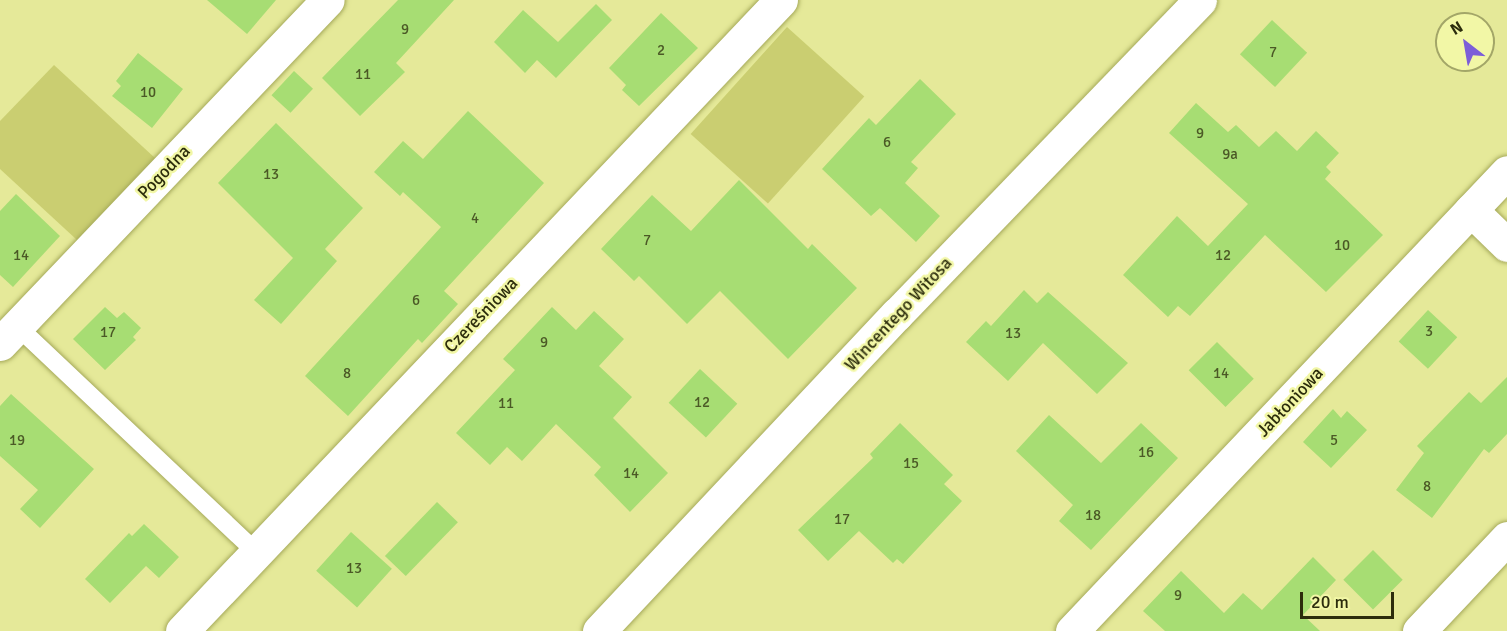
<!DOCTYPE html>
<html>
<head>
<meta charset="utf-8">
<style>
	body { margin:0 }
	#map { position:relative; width:1507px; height:631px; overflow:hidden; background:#e5e999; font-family:Signika,sans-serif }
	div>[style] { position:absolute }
	.green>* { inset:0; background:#cace71; transform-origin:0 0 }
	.building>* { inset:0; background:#a7dd73; transform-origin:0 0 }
	.roads { filter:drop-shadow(0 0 2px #a5a95a) drop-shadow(0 0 2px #a5a95a) }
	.lane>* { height:18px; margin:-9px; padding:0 9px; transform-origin:9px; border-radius:9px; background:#fff }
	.street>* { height:33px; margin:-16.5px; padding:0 16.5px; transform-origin:16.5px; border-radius:16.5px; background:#fff }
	span { translate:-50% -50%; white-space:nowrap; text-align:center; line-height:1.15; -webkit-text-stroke:5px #f2f7a6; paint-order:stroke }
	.number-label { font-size:15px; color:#4b5926 }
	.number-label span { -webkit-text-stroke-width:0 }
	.street-label { font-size:18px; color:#2c2d0c }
	.north { position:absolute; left:1435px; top:12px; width:60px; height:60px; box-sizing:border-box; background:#f2f7a6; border:2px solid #a3a668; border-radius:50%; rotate:329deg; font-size:16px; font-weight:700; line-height:24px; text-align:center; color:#2c2d0c }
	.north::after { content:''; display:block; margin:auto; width:21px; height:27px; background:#7c5ed8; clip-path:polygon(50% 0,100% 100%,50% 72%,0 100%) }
	.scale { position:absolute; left:1300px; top:592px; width:94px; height:27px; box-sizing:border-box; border:3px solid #2c2d0c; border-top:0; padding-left:8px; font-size:18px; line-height:21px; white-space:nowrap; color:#2c2d0c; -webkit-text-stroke:4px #f2f7a6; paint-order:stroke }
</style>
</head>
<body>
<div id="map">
	<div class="green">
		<i style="left:787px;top:27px;width:104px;height:144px;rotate:42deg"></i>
		<i style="clip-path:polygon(54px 65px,155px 158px,77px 240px,0 169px,0 121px)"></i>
	</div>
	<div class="building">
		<i style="clip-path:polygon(207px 0,276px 0,247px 34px)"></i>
		<i style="clip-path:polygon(398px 0,454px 0,396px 63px,405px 72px,360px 116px,322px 78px)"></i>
		<i style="clip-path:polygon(596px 4px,612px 20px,556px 78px,537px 60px,525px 73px,494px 42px,523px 10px,558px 42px)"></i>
		<i style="clip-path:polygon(661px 13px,698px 48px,639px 106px,622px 90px,626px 85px,609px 68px)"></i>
		<i style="left:1272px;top:20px;width:48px;height:47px;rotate:43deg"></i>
		<i style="clip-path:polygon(138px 53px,183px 89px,152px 128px,112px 96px,121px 86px,116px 81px)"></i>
		<i style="left:294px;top:71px;width:26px;height:33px;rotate:43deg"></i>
		<i style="clip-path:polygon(920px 79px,956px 114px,911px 162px,918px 168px,905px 183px,940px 216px,916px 242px,880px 208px,871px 216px,822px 169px,869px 118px,876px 125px)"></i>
		<i style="clip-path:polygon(1196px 103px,1228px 132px,1236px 125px,1259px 147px,1276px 131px,1297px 151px,1316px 131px,1339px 153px,1326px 167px,1331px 172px,1325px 179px,1383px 235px,1326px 292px,1265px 235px,1190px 316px,1178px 306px,1168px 317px,1123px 275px,1177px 216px,1208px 246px,1248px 204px,1169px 133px)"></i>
		<i style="clip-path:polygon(468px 111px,544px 183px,444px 291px,458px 304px,422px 343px,418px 339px,348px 416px,305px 376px,441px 227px,403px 192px,400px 196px,374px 172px,403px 141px,423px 159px)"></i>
		<i style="clip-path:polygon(276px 123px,363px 208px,325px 249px,337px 261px,281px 324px,254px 300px,293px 258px,218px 183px)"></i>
		<i style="clip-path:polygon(739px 180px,808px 249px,812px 244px,857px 288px,788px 359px,720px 291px,687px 324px,639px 276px,634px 281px,601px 249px,652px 195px,691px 231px)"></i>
		<i style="clip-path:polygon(16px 194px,60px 236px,13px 287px,0 275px,0 211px)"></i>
		<i style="clip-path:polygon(1024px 290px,1037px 303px,1048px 292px,1128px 363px,1097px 394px,1043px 343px,1008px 381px,966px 342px,986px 321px,991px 326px)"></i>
		<i style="clip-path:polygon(105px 307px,117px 318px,124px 312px,141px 328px,133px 337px,136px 340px,105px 370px,73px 339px)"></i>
		<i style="clip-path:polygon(552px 307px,576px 330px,594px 311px,624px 339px,599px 366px,632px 397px,613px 418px,668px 473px,630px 512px,594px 475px,601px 467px,556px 424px,522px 461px,507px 447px,490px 465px,456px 433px,515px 370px,503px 359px)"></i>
		<i style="left:1428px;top:310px;width:40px;height:43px;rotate:43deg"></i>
		<i style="left:1217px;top:342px;width:52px;height:40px;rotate:45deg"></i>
		<i style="left:700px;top:369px;width:51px;height:46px;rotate:43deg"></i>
		<i style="clip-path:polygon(1507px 377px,1507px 434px,1489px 453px,1484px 449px,1432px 518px,1396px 490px,1424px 453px,1417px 446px,1469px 392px,1481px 403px)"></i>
		<i style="clip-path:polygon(11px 394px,94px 469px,40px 528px,20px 509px,38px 490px,0 456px,0 406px)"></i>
		<i style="clip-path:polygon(1333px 409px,1341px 418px,1347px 411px,1367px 430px,1331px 468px,1303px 442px)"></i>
		<i style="clip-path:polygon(1049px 415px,1101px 463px,1141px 423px,1178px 458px,1091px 550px,1059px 521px,1073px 505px,1016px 451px)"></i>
		<i style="clip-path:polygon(900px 423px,953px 475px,944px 484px,962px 501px,903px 564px,897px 559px,893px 563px,859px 531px,828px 561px,798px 530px,873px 458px,870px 454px)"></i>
		<i style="left:437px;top:502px;width:29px;height:75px;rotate:44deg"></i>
		<i style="clip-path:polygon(144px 524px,179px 557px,159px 578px,146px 566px,110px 603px,85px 579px,129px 533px,132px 536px)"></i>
		<i style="left:351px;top:532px;width:55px;height:52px;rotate:42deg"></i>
		<i style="left:1373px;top:550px;width:42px;height:42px;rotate:45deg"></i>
		<i style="clip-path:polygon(1313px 557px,1336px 580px,1303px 615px,1320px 631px,1165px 631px,1143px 611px,1181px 571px,1224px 613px,1243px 593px,1262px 610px)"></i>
	</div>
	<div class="roads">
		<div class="lane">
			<i style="left:17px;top:326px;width:329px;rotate:43.4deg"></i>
		</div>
		<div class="street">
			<i style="left:1471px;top:210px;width:50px;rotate:44.2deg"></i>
			<i style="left:0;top:344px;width:475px;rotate:-46.4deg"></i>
			<i style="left:182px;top:631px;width:870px;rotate:-46.49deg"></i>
			<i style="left:599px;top:631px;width:435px;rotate:-46.8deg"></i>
			<i style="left:897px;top:314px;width:436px;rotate:-46deg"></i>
			<i style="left:1072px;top:631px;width:632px;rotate:-46.54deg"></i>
			<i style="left:1419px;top:631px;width:128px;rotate:-46.6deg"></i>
		</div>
	</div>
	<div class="number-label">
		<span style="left:405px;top:30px">9</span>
		<span style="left:661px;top:51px">2</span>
		<span style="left:1273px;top:53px">7</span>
		<span style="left:363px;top:75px">11</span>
		<span style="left:148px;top:93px">10</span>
		<span style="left:1200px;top:134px">9</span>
		<span style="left:887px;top:143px">6</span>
		<span style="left:1230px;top:155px">9a</span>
		<span style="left:271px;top:175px">13</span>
		<span style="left:475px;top:219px">4</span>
		<span style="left:647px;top:241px">7</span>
		<span style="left:1342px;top:246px">10</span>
		<span style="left:21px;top:256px">14</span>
		<span style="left:1223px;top:256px">12</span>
		<span style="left:416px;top:301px">6</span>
		<span style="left:1429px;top:332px">3</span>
		<span style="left:108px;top:333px">17</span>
		<span style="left:1013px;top:334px">13</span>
		<span style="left:544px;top:343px">9</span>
		<span style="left:347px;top:374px">8</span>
		<span style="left:1221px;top:374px">14</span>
		<span style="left:702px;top:403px">12</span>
		<span style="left:506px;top:404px">11</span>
		<span style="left:17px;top:441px">19</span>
		<span style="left:1334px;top:441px">5</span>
		<span style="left:1146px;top:453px">16</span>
		<span style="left:911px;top:464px">15</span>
		<span style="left:631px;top:474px">14</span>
		<span style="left:1427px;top:487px">8</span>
		<span style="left:1093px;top:516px">18</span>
		<span style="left:842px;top:520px">17</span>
		<span style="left:354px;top:569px">13</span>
		<span style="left:1178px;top:596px">9</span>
	</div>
	<div class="street-label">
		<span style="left:164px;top:172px;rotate:-46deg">Pogodna</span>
		<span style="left:898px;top:314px;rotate:-47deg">Wincentego Witosa</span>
		<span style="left:481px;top:315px;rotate:-46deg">Czereśniowa</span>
		<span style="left:1290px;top:402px;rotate:-47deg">Jabłoniowa</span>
	</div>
	<div class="north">N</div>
	<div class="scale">20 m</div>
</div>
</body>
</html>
